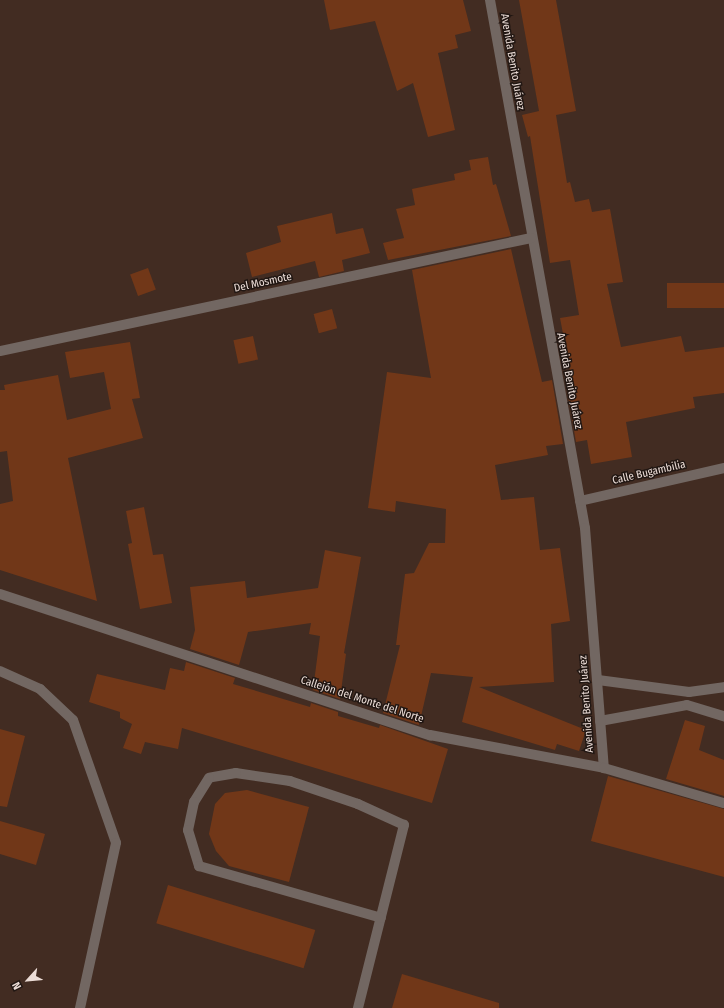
<!DOCTYPE html>
<html>
<head>
<meta charset="utf-8">
<style>
	body { margin:0 }
	#map { position:relative; width:724px; height:1008px; overflow:hidden; background:#422c22; font-family:"Fira Sans Condensed",sans-serif }
	div>[style] { position:absolute }
	.building>* { inset:0; background:#713718; transform-origin:0 0 }
	.service>* { height:10px; margin:-5px; padding:0 5px; transform-origin:5px; border-radius:5px; background:#726762 }
	.minor>* { height:10px; margin:-5px; padding:0 5px; transform-origin:5px; border-radius:5px; background:#726762 }
	span { translate:-50% -50%; white-space:nowrap; text-align:center; line-height:1.15; -webkit-text-stroke:3px #211713; paint-order:stroke }
	.street-label { font-size:11px; color:#ebdcd6 }
	.north { position:absolute; left:8px; top:960px; width:40px; height:40px; -webkit-text-stroke:3px #211713; paint-order:stroke; rotate:243deg; font-size:11px; font-weight:700; line-height:16px; text-align:center; color:#ebdcd6 }
	.north::after { content:''; display:block; margin:auto; width:14px; height:18px; background:#ebdcd6; clip-path:polygon(50% 0,100% 100%,50% 72%,0 100%) }
</style>
</head>
<body>
<div id="map">
	<div class="building">
		<i style="clip-path:polygon(324px 0,463px 0,471px 31px,455px 35px,458px 48px,438px 53px,455px 130px,428px 137px,413px 83px,397px 91px,375px 21px,330px 30px)"></i>
		<i style="clip-path:polygon(519px 0,556px 0,576px 111px,556px 115px,567px 183px,570px 182px,575px 202px,589px 199px,592px 212px,610px 209px,623px 282px,607px 284px,621px 347px,681px 336px,685px 352px,724px 347px,724px 393px,693px 397px,695px 408px,626px 422px,632px 457px,591px 464px,587px 440px,576px 442px,565px 378px,571px 376px,560px 318px,579px 315px,570px 260px,550px 263px,530px 136px,528px 137px,522px 115px,539px 111px)"></i>
		<i style="clip-path:polygon(488px 157px,493px 185px,496px 184px,511px 236px,388px 260px,383px 243px,404px 238px,396px 209px,415px 205px,412px 189px,455px 180px,454px 174px,471px 170px,469px 160px)"></i>
		<i style="clip-path:polygon(332px 213px,336px 234px,363px 228px,370px 253px,342px 260px,344px 271px,319px 277px,315px 261px,252px 277px,246px 253px,281px 242px,277px 226px)"></i>
		<i style="clip-path:polygon(511px 249px,542px 382px,552px 380px,563px 444px,546px 446px,548px 455px,495px 465px,501px 500px,534px 497px,540px 550px,560px 548px,570px 621px,551px 624px,554px 682px,479px 687px,586px 730px,579px 751px,557px 744px,555px 750px,462px 722px,473px 677px,431px 673px,419px 725px,383px 713px,400px 645px,396px 645px,405px 574px,414px 573px,429px 543px,445px 543px,446px 509px,396px 501px,395px 512px,368px 508px,387px 372px,431px 378px,412px 270px)"></i>
		<i style="left:148px;top:268px;width:23px;height:19px;rotate:70deg"></i>
		<i style="left:724px;top:283px;width:25px;height:57px;rotate:90deg"></i>
		<i style="left:332px;top:309px;width:20px;height:19px;rotate:75deg"></i>
		<i style="left:253px;top:336px;width:24px;height:20px;rotate:78deg"></i>
		<i style="clip-path:polygon(130px 342px,140px 398px,132px 399px,143px 438px,68px 458px,97px 601px,0 570px,0 504px,13px 501px,7px 451px,0 452px,0 390px,5px 390px,4px 385px,58px 375px,67px 420px,111px 409px,104px 372px,70px 378px,65px 352px)"></i>
		<i style="clip-path:polygon(144px 507px,153px 555px,163px 554px,172px 603px,140px 609px,128px 544px,132px 543px,126px 511px)"></i>
		<i style="clip-path:polygon(325px 550px,361px 557px,344px 653px,346px 654px,340px 699px,313px 690px,320px 636px,309px 634px,311px 623px,248px 632px,239px 665px,190px 649px,195px 630px,190px 587px,245px 581px,247px 598px,318px 588px)"></i>
		<i style="clip-path:polygon(186px 662px,235px 678px,233px 684px,310px 707px,311px 703px,338px 712px,338px 716px,379px 728px,380px 725px,448px 749px,432px 803px,182px 728px,178px 749px,145px 742px,141px 754px,123px 748px,132px 724px,120px 718px,120px 712px,89px 702px,97px 674px,165px 690px,170px 668px,184px 671px)"></i>
		<i style="clip-path:polygon(685px 720px,705px 726px,699px 750px,724px 760px,724px 796px,666px 779px)"></i>
		<i style="clip-path:polygon(0 729px,25px 736px,7px 807px,0 806px)"></i>
		<i style="clip-path:polygon(608px 776px,724px 809px,724px 877px,591px 841px)"></i>
		<i style="clip-path:polygon(247px 790px,309px 807px,289px 882px,229px 866px,216px 851px,209px 834px,215px 804px,225px 793px)"></i>
		<i style="clip-path:polygon(0 821px,45px 834px,36px 865px,0 854px)"></i>
		<i style="left:168px;top:885px;width:154px;height:40px;rotate:17deg"></i>
		<i style="clip-path:polygon(402px 974px,499px 1003px,499px 1008px,392px 1008px)"></i>
	</div>
	<div class="service">
		<i style="left:0;top:671px;width:44px;rotate:24.2deg"></i>
		<i style="left:40px;top:689px;width:45px;rotate:43.2deg"></i>
		<i style="left:73px;top:720px;width:130px;rotate:70.7deg"></i>
		<i style="left:116px;top:843px;width:169px;rotate:102.3deg"></i>
		<i style="left:598px;top:680px;width:92px;rotate:7.5deg"></i>
		<i style="left:689px;top:692px;width:35px;rotate:-8deg"></i>
		<i style="left:600px;top:721px;width:88px;rotate:-10.4deg"></i>
		<i style="left:687px;top:705px;width:39px;rotate:17deg"></i>
		<i style="left:358px;top:1008px;width:189px;rotate:-75.9deg"></i>
		<i style="left:404px;top:825px;width:51px;rotate:-155.5deg"></i>
		<i style="left:358px;top:804px;width:72px;rotate:-161.3deg"></i>
		<i style="left:290px;top:781px;width:55px;rotate:-171.6deg"></i>
		<i style="left:236px;top:773px;width:27px;rotate:170deg"></i>
		<i style="left:209px;top:778px;width:28px;rotate:122deg"></i>
		<i style="left:194px;top:802px;width:29px;rotate:102deg"></i>
		<i style="left:188px;top:830px;width:38px;rotate:73deg"></i>
		<i style="left:199px;top:866px;width:189px;rotate:15.9deg"></i>
	</div>
	<div class="minor">
		<i style="left:490px;top:0;width:536px;rotate:79.8deg"></i>
		<i style="left:585px;top:528px;width:241px;rotate:85.5deg"></i>
		<i style="left:0;top:351px;width:543px;rotate:-12.01deg"></i>
		<i style="left:580px;top:501px;width:148px;rotate:-12.9deg"></i>
		<i style="left:0;top:594px;width:453px;rotate:18.2deg"></i>
		<i style="left:430px;top:735px;width:177px;rotate:10.7deg"></i>
		<i style="left:604px;top:768px;width:125px;rotate:16.3deg"></i>
	</div>
	<div class="street-label">
		<span style="left:512px;top:62px;rotate:80deg">Avenida Benito Juárez</span>
		<span style="left:263px;top:283px;rotate:-12deg">Del Mosmote</span>
		<span style="left:569px;top:381px;rotate:79deg">Avenida Benito Juárez</span>
		<span style="left:649px;top:473px;rotate:-13deg">Calle Bugambilia</span>
		<span style="left:362px;top:700px;rotate:18deg">Callejón del Monte del Norte</span>
		<span style="left:587px;top:704px;rotate:-94deg">Avenida Benito Juárez</span>
	</div>
	<div class="north">N</div>
</div>
</body>
</html>
